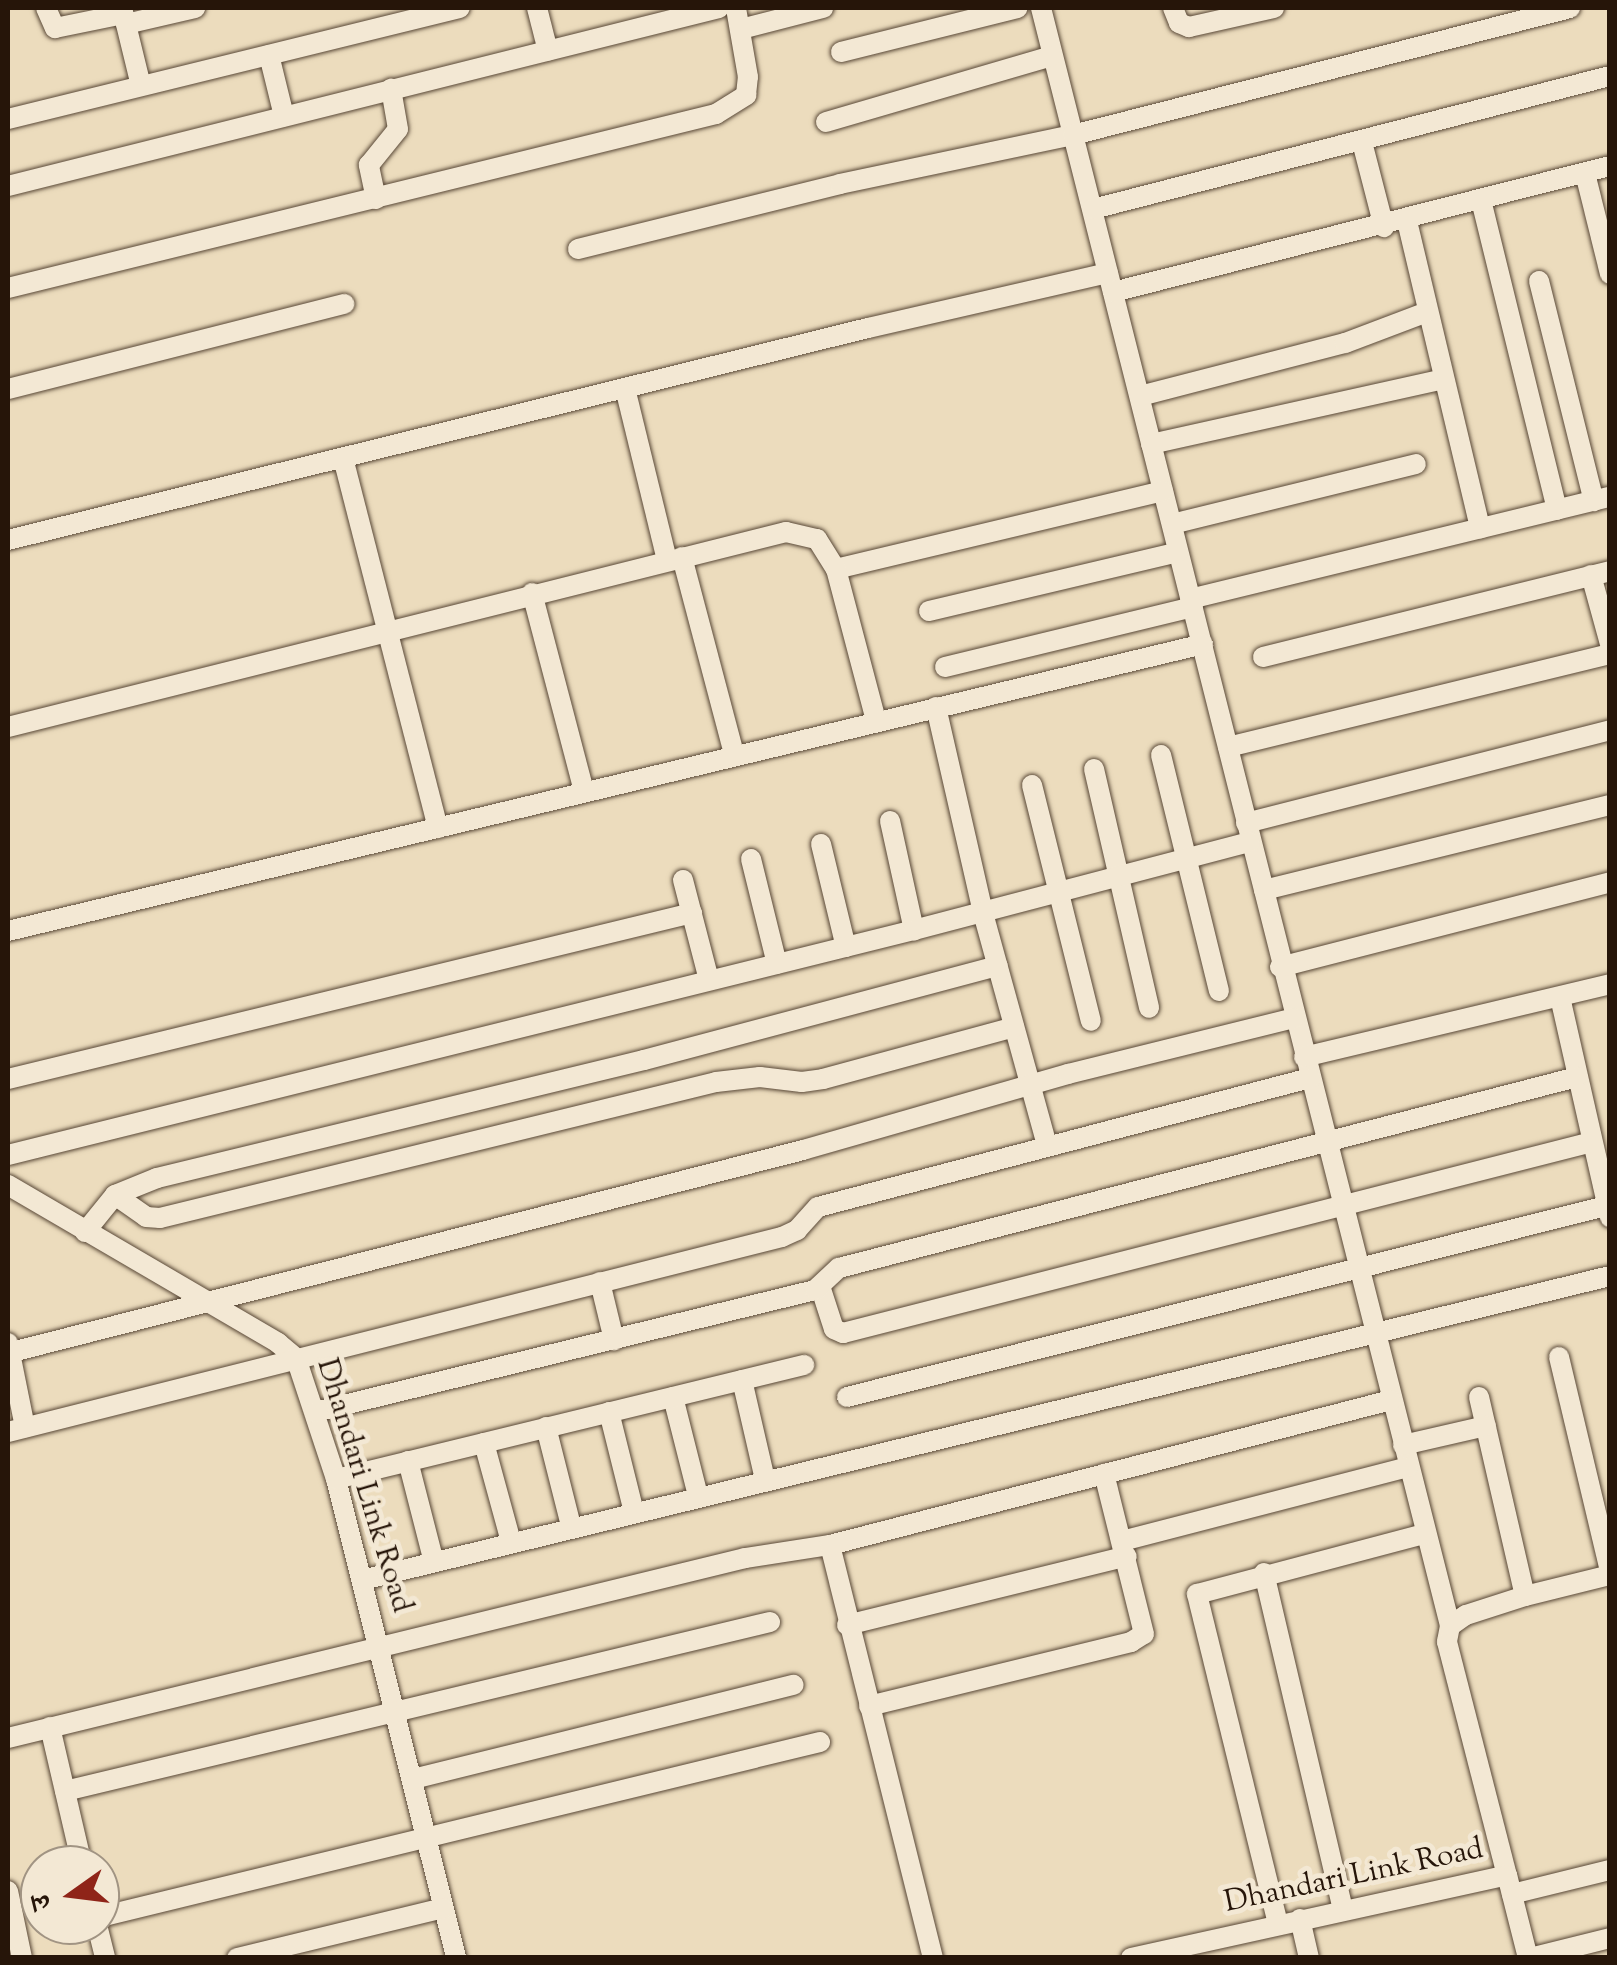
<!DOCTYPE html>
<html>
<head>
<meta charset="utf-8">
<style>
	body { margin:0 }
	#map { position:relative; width:1617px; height:1965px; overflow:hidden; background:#ecdcbd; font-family:"Sorts Mill Goudy","Noto Serif Devanagari",serif }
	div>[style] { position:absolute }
	.roads { filter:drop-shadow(0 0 2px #584736) drop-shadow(0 0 2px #584736) }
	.minor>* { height:20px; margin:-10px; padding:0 10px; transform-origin:10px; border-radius:10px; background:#f3e8d4 }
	span { translate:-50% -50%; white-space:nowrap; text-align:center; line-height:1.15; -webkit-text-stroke:10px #f3e8d4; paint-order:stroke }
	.street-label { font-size:30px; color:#261509 }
	.frame { position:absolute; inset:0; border:10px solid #261509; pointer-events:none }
	.north { position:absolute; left:20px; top:1845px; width:100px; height:100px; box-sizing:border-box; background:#f3e8d4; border:2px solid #a19483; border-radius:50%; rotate:256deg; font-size:28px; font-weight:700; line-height:40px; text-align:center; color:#261509 }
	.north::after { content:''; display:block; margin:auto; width:35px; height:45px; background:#8f2418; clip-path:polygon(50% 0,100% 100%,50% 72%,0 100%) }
</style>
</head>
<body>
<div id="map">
	<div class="roads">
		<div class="minor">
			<i style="left:46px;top:8px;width:22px;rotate:66deg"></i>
			<i style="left:55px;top:28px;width:70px;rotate:-11.5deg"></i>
			<i style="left:122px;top:8px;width:80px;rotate:76.3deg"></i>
			<i style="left:537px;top:8px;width:44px;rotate:75.7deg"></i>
			<i style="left:1041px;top:8px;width:1669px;rotate:75.81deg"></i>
			<i style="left:1450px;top:1626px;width:16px;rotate:101deg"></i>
			<i style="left:1447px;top:1642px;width:241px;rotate:75.6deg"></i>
			<i style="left:1173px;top:8px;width:16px;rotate:68deg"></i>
			<i style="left:1179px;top:23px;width:11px;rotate:22deg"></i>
			<i style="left:1189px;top:27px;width:87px;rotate:-12.6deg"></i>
			<i style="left:126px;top:24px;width:71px;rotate:-13.1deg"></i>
			<i style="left:741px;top:29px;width:85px;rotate:-14.4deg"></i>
			<i style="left:841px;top:52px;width:182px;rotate:-14deg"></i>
			<i style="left:269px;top:55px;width:63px;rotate:76.2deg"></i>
			<i style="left:8px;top:119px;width:465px;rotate:-13.8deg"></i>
			<i style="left:826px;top:122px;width:234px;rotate:-16.3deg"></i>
			<i style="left:1362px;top:142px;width:88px;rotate:75.5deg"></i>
			<i style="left:1585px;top:173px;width:104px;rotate:76.1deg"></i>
			<i style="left:8px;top:186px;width:733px;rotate:-14.06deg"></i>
			<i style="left:376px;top:199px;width:35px;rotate:-102deg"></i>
			<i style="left:369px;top:165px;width:46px;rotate:-51.1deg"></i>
			<i style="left:398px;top:129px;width:41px;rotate:-99.9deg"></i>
			<i style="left:1481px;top:200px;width:319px;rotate:76.2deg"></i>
			<i style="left:1093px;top:209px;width:534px;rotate:-14.43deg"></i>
			<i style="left:1407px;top:221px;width:316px;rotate:76.6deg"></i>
			<i style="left:578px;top:249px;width:270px;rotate:-13.9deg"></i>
			<i style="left:840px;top:184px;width:238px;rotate:-11.9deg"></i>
			<i style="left:1073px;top:135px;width:513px;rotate:-14.33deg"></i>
			<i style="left:1539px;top:281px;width:227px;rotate:76deg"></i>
			<i style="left:8px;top:288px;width:729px;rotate:-13.81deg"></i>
			<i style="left:716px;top:114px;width:36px;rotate:-32deg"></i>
			<i style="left:746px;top:95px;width:18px;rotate:-84deg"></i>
			<i style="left:748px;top:77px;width:70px;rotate:-99.9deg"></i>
			<i style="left:1113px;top:292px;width:513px;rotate:-14.23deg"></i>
			<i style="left:625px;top:388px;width:177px;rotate:76.3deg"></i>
			<i style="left:8px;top:389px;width:347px;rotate:-14.2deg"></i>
			<i style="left:1140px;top:396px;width:212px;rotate:-14.5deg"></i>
			<i style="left:1345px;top:343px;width:88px;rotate:-20.7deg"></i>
			<i style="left:1151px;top:444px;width:299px;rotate:-12.5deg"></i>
			<i style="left:343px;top:458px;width:382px;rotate:75.6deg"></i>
			<i style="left:1172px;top:524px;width:251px;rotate:-13.8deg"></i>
			<i style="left:8px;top:540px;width:886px;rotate:-13.85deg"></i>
			<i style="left:868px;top:328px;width:246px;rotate:-12.9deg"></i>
			<i style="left:682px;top:557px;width:204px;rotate:75.2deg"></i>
			<i style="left:836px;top:569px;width:336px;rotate:-13.4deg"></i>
			<i style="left:1591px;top:575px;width:72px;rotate:74.6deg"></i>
			<i style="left:532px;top:593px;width:205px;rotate:75.3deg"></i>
			<i style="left:1190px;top:599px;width:432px;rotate:-13.7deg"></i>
			<i style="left:929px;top:611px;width:256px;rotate:-13.3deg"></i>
			<i style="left:1263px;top:657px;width:357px;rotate:-13.9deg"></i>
			<i style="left:945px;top:667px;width:255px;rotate:-13.6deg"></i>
			<i style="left:936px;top:707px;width:211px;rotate:77.1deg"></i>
			<i style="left:983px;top:913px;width:242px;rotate:74.6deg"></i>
			<i style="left:8px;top:727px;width:802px;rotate:-14.07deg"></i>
			<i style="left:786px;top:532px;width:32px;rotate:13deg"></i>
			<i style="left:817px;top:539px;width:36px;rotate:58deg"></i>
			<i style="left:836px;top:569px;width:156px;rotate:75.2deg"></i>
			<i style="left:1228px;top:747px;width:393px;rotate:-13.7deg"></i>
			<i style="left:1161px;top:755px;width:243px;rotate:76.2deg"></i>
			<i style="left:1094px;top:769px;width:245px;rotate:77deg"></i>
			<i style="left:1032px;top:785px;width:243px;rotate:76deg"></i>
			<i style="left:890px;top:821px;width:112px;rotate:77.6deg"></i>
			<i style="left:1246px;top:823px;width:376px;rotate:-14.3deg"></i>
			<i style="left:821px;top:844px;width:106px;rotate:76.4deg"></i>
			<i style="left:751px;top:859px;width:108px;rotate:76.1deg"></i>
			<i style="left:683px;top:880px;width:103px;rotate:75.4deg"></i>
			<i style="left:1264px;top:890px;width:356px;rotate:-13.8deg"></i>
			<i style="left:8px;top:931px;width:1229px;rotate:-13.5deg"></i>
			<i style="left:1280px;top:967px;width:341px;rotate:-14.4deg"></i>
			<i style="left:1560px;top:997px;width:226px;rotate:77.2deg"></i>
			<i style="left:1304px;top:1057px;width:315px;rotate:-13.4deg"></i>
			<i style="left:8px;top:1079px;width:704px;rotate:-13.64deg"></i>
			<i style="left:8px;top:1155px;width:934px;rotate:-13.95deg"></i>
			<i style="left:914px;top:930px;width:347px;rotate:-14.7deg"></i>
			<i style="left:8px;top:1185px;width:313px;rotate:30.3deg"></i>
			<i style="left:278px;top:1343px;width:23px;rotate:40deg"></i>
			<i style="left:296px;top:1358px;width:127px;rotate:71.7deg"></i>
			<i style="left:336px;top:1479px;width:494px;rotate:75.9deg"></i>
			<i style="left:115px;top:1195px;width:38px;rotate:35deg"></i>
			<i style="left:146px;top:1217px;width:14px;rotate:4deg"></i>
			<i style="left:160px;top:1218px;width:572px;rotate:-13.74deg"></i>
			<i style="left:716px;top:1082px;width:44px;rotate:-6.5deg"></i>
			<i style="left:760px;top:1077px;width:42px;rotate:6.8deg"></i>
			<i style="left:802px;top:1082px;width:21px;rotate:-8deg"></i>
			<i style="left:823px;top:1079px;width:198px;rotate:-15.2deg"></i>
			<i style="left:85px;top:1232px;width:48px;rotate:-51deg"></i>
			<i style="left:115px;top:1195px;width:45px;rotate:-22deg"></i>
			<i style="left:157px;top:1178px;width:501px;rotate:-13.62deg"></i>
			<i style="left:644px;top:1060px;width:366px;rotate:-14.9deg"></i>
			<i style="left:600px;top:1282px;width:60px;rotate:76.4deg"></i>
			<i style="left:820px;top:1286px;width:45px;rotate:72deg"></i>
			<i style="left:834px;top:1329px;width:10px;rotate:24deg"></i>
			<i style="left:843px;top:1333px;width:773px;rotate:-14.31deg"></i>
			<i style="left:8px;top:1343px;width:86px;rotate:78.6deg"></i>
			<i style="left:8px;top:1353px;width:821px;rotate:-14.32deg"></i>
			<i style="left:803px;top:1150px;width:276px;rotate:-16deg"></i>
			<i style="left:1068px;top:1074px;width:233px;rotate:-13.9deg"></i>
			<i style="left:1559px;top:1357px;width:220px;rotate:76.6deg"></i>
			<i style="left:742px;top:1380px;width:103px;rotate:77deg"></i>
			<i style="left:673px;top:1397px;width:102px;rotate:75.8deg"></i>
			<i style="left:847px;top:1397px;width:783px;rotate:-14.13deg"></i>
			<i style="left:1479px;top:1397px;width:204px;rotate:77deg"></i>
			<i style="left:315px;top:1412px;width:515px;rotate:-13.71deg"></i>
			<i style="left:815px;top:1290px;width:33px;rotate:-43deg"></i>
			<i style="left:839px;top:1268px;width:762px;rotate:-14.51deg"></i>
			<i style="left:609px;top:1412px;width:103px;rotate:76deg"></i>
			<i style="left:546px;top:1427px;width:102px;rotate:75.8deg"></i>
			<i style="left:8px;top:1432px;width:798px;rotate:-14.14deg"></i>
			<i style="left:782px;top:1237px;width:17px;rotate:-25deg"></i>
			<i style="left:797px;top:1230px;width:31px;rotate:-48deg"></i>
			<i style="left:818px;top:1207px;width:509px;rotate:-14.69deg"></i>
			<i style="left:484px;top:1443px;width:103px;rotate:74.7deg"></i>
			<i style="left:1403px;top:1445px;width:85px;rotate:-12.9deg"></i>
			<i style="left:408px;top:1461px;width:104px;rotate:75.6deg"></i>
			<i style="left:336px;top:1479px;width:482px;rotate:-13.7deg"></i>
			<i style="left:1122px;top:1541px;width:295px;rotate:-14.5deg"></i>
			<i style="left:830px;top:1545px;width:426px;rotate:76deg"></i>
			<i style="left:1264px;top:1573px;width:345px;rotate:76.8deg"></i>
			<i style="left:362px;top:1580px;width:1284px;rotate:-13.69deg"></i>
			<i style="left:847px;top:1625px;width:288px;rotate:-13.8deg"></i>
			<i style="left:1450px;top:1626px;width:19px;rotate:-35deg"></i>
			<i style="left:1466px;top:1615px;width:62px;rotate:-17.9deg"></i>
			<i style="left:1525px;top:1596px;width:88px;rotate:-13.9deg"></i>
			<i style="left:869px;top:1706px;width:270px;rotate:-13.7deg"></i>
			<i style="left:1131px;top:1642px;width:15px;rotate:-32deg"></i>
			<i style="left:1144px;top:1634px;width:165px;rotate:-104deg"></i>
			<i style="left:50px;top:1727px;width:142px;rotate:76.9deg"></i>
			<i style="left:8px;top:1738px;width:759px;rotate:-13.72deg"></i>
			<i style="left:745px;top:1558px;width:86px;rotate:-8.7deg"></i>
			<i style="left:830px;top:1545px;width:579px;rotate:-14.49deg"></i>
			<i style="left:413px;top:1779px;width:392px;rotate:-13.9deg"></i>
			<i style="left:65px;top:1791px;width:725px;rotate:-13.48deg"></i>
			<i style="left:8px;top:1891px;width:68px;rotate:78.2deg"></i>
			<i style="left:1512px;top:1894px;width:101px;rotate:-13.8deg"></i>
			<i style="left:100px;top:1917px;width:741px;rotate:-13.66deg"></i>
			<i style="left:1300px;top:1919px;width:40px;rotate:77deg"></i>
			<i style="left:1278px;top:1924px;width:340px;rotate:-103.8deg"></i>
			<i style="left:1197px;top:1594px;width:235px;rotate:-14.8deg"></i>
			<i style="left:97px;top:1925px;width:34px;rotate:76deg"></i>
			<i style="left:237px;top:1958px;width:212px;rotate:-13.6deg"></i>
			<i style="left:1131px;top:1958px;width:385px;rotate:-12.4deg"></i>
			<i style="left:1507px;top:1875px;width:86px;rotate:75.8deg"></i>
			<i style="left:1530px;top:1958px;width:82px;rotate:-14deg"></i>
		</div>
	</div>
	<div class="street-label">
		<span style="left:363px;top:1486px;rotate:73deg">Dhandari Link Road</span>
		<span style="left:1354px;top:1877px;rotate:-12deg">Dhandari Link Road</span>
	</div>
	<div class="frame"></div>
	<div class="north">उ</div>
</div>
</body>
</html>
